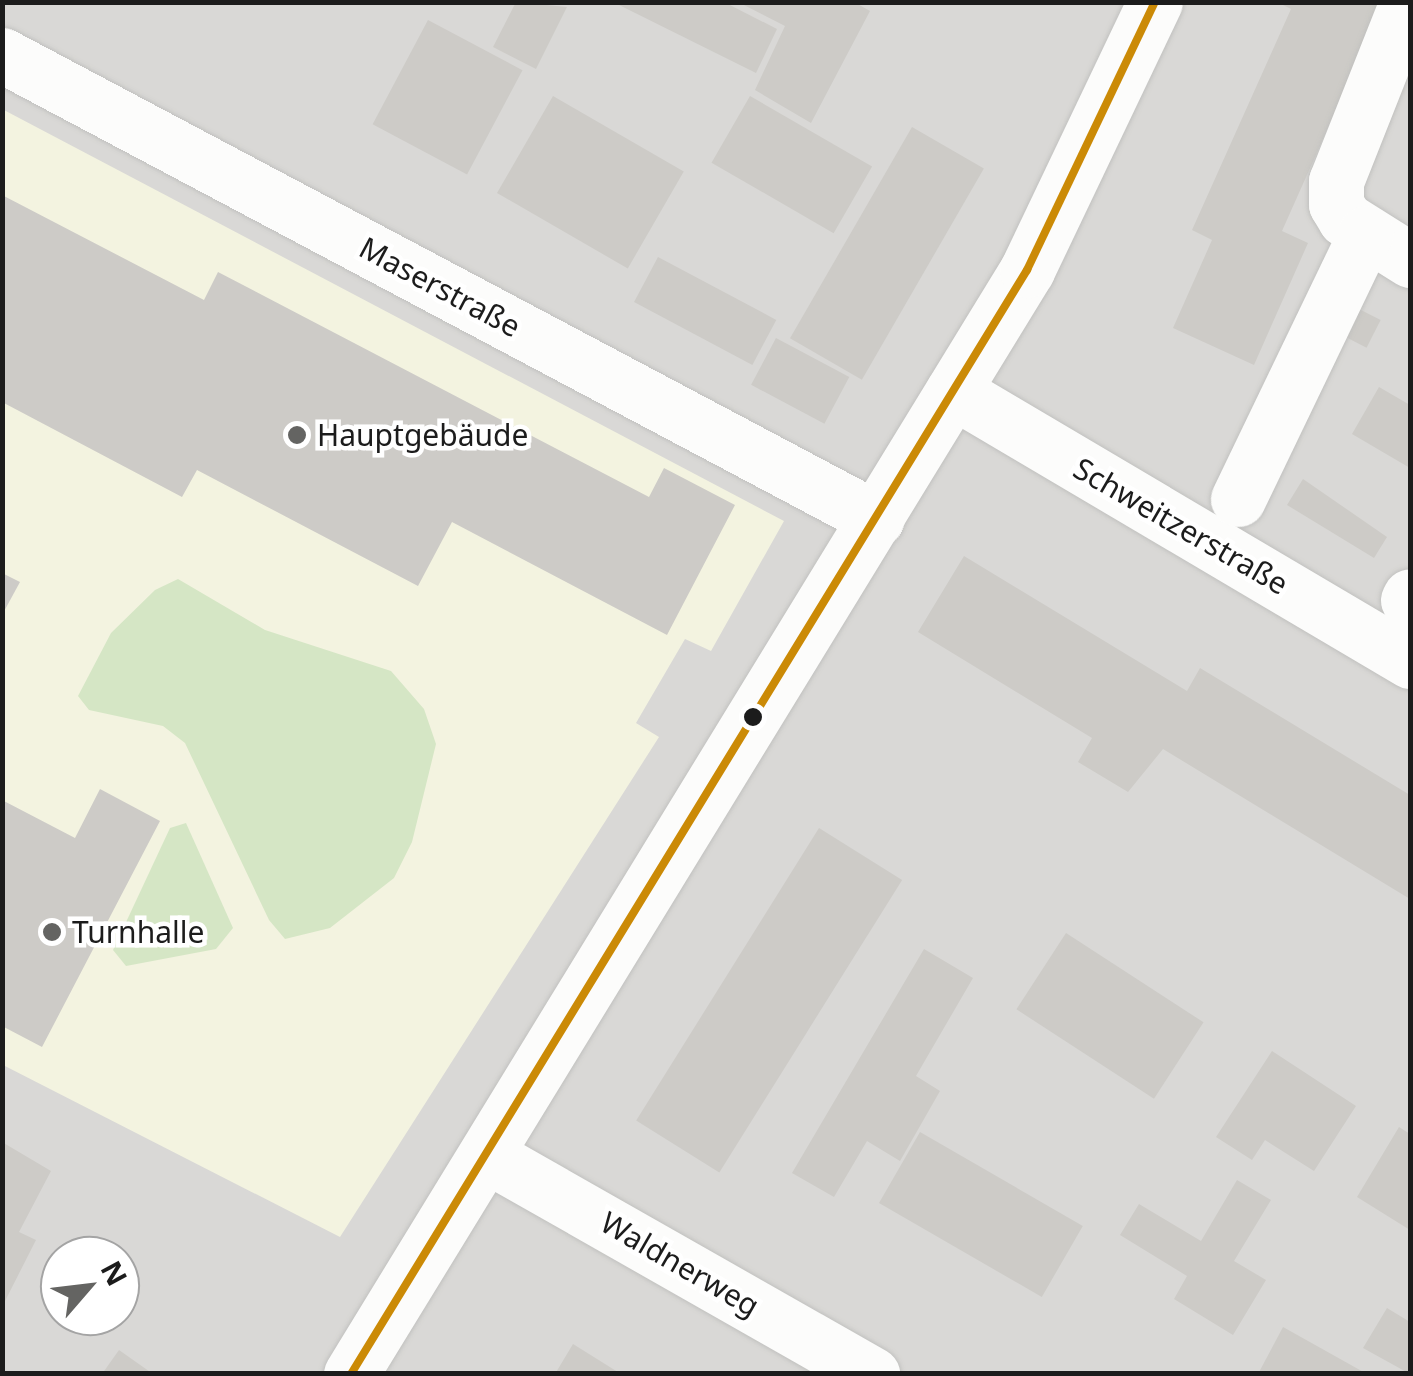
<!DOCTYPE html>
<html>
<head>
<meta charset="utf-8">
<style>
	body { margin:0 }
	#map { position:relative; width:1413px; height:1376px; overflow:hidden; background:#eae9e4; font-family:"Noto Sans",sans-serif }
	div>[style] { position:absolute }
	.residential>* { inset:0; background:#d9d8d6 }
	.education>* { inset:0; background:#f3f3e0 }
	.grass>* { inset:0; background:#d5e6c5 }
	.building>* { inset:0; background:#cdcbc7; transform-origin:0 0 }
	.roads { filter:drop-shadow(0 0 2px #c1c1bf) drop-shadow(0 0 2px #c1c1bf) }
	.minor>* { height:55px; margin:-27.5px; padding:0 27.5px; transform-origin:27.5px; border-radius:27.5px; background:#fcfcfb }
	.bus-1>* { height:8px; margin:-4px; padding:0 4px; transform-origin:4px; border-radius:4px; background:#cb8a06 }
	.dots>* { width:28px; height:28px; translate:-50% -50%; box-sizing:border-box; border:5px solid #fff; border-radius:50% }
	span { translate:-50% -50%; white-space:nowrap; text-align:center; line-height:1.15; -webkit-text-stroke:9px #fff; paint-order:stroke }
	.street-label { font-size:30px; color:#1c1c1c }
	.poi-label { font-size:30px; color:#1c1c1c }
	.left { translate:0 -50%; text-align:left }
	.frame { position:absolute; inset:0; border:5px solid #1c1c1c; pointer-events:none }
	.north { position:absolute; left:40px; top:1236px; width:100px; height:100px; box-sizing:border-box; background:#fff; border:2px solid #a4a4a4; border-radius:50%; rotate:62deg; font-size:28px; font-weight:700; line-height:40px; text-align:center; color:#1c1c1c }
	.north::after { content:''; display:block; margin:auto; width:35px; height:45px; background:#646462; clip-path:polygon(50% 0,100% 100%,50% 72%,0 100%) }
</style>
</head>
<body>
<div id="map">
	<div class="residential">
		<i style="clip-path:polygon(evenodd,3px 3px,1410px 3px,1410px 1373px,3px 1374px,3px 3px,60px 1256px,120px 1256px,120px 1316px,60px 1316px,60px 1256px)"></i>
	</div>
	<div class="education">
		<i style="clip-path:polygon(2px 109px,784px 521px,711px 651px,685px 639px,636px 723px,659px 737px,340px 1237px,3px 1065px)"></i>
	</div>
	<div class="grass">
		<i style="clip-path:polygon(178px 579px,265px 630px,391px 671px,424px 709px,436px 744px,412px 842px,394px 878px,330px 928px,285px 939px,269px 920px,185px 743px,163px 726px,89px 710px,78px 696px,111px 633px,155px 590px)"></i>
		<i style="clip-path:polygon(186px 823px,233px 928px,216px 949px,126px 966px,113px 950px,170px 828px)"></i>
	</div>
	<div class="building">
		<i style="clip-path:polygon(516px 2px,567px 7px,536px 69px,493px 47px)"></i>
		<i style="clip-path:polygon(613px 2px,724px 2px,777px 29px,756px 73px)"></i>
		<i style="clip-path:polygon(738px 2px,854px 2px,870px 11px,811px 123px,755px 90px,785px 26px)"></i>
		<i style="clip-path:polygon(1277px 2px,1384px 2px,1282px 231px,1308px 243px,1254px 365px,1173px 328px,1212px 240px,1192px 230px,1291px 9px)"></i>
		<i style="left:428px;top:20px;width:107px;height:118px;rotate:28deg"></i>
		<i style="left:553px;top:96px;width:151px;height:112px;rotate:30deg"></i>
		<i style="left:750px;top:96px;width:141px;height:77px;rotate:30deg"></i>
		<i style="left:912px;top:127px;width:83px;height:244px;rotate:30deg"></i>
		<i style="clip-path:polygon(2px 195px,204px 300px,218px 272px,649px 497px,664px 468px,735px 505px,667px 635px,452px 522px,418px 586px,197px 470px,182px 497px,2px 402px)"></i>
		<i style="left:658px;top:257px;width:134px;height:51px;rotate:28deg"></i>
		<i style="left:1353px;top:306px;width:31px;height:31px;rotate:27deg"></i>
		<i style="left:776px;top:338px;width:83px;height:53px;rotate:28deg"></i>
		<i style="clip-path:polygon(1379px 387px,1410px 405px,1410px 468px,1352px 434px)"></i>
		<i style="clip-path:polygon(1303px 479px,1387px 537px,1374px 558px,1287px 505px)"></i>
		<i style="clip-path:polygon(964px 556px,1187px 691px,1200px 668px,1410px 795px,1410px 899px,1163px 749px,1128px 792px,1078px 762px,1092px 738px,918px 632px)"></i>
		<i style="clip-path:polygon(2px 573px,20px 582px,2px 615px)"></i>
		<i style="clip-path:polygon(100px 789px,160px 821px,42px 1047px,2px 1026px,2px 800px,75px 838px)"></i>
		<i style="left:819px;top:828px;width:98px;height:345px;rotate:32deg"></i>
		<i style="left:1066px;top:933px;width:164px;height:91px;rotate:33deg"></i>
		<i style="clip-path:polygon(924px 949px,973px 978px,916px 1076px,940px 1091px,900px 1161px,867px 1141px,834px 1197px,792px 1173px)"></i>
		<i style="clip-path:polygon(1272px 1051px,1356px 1106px,1314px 1171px,1265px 1140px,1252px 1160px,1216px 1137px)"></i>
		<i style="clip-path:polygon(1399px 1127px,1410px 1134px,1410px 1230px,1357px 1197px)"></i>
		<i style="left:920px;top:1132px;width:188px;height:82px;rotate:30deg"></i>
		<i style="clip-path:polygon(2px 1142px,51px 1171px,19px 1232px,36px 1240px,2px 1307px)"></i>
		<i style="clip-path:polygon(1237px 1180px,1271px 1200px,1234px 1261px,1266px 1280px,1233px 1335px,1174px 1299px,1187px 1276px,1120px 1235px,1139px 1204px,1201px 1241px)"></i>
		<i style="clip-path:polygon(1387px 1308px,1410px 1322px,1410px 1374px,1363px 1348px)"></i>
		<i style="clip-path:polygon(1283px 1327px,1367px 1374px,1258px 1374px)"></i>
		<i style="clip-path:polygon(573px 1344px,621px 1374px,555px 1374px)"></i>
		<i style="clip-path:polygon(119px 1350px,153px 1374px,102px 1374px)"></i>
	</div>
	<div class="roads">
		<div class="minor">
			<i style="left:1407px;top:2px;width:193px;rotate:111.6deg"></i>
			<i style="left:1336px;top:181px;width:23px;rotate:90deg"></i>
			<i style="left:1336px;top:204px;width:17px;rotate:59deg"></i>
			<i style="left:1345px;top:219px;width:77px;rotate:32.2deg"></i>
			<i style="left:2px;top:55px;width:990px;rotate:27.94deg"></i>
			<i style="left:953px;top:391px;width:531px;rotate:30.58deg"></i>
			<i style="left:1238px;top:499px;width:295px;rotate:-64.3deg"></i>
			<i style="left:1408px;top:600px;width:4px;rotate:-63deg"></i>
			<i style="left:488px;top:1156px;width:442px;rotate:29.6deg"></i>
			<i style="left:351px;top:1374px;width:1295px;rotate:-58.52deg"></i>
			<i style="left:1027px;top:270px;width:297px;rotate:-64.5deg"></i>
		</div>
	</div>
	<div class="bus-1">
		<i style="left:351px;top:1374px;width:1295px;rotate:-58.52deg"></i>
		<i style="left:1027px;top:270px;width:297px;rotate:-64.5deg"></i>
	</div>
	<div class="dots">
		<i style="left:297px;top:435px;background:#646462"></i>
		<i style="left:753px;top:717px;background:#1c1c1c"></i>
		<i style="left:52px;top:932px;background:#646462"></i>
	</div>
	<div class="street-label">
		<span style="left:440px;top:287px;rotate:28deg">Maserstraße</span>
		<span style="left:1181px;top:526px;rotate:30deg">Schweitzerstraße</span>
		<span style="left:680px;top:1264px;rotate:30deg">Waldnerweg</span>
	</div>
	<div class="poi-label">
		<span class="left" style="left:317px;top:435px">Hauptgebäude</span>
		<span class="left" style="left:72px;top:932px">Turnhalle</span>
	</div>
	<div class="frame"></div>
	<div class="north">N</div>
</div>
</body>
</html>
